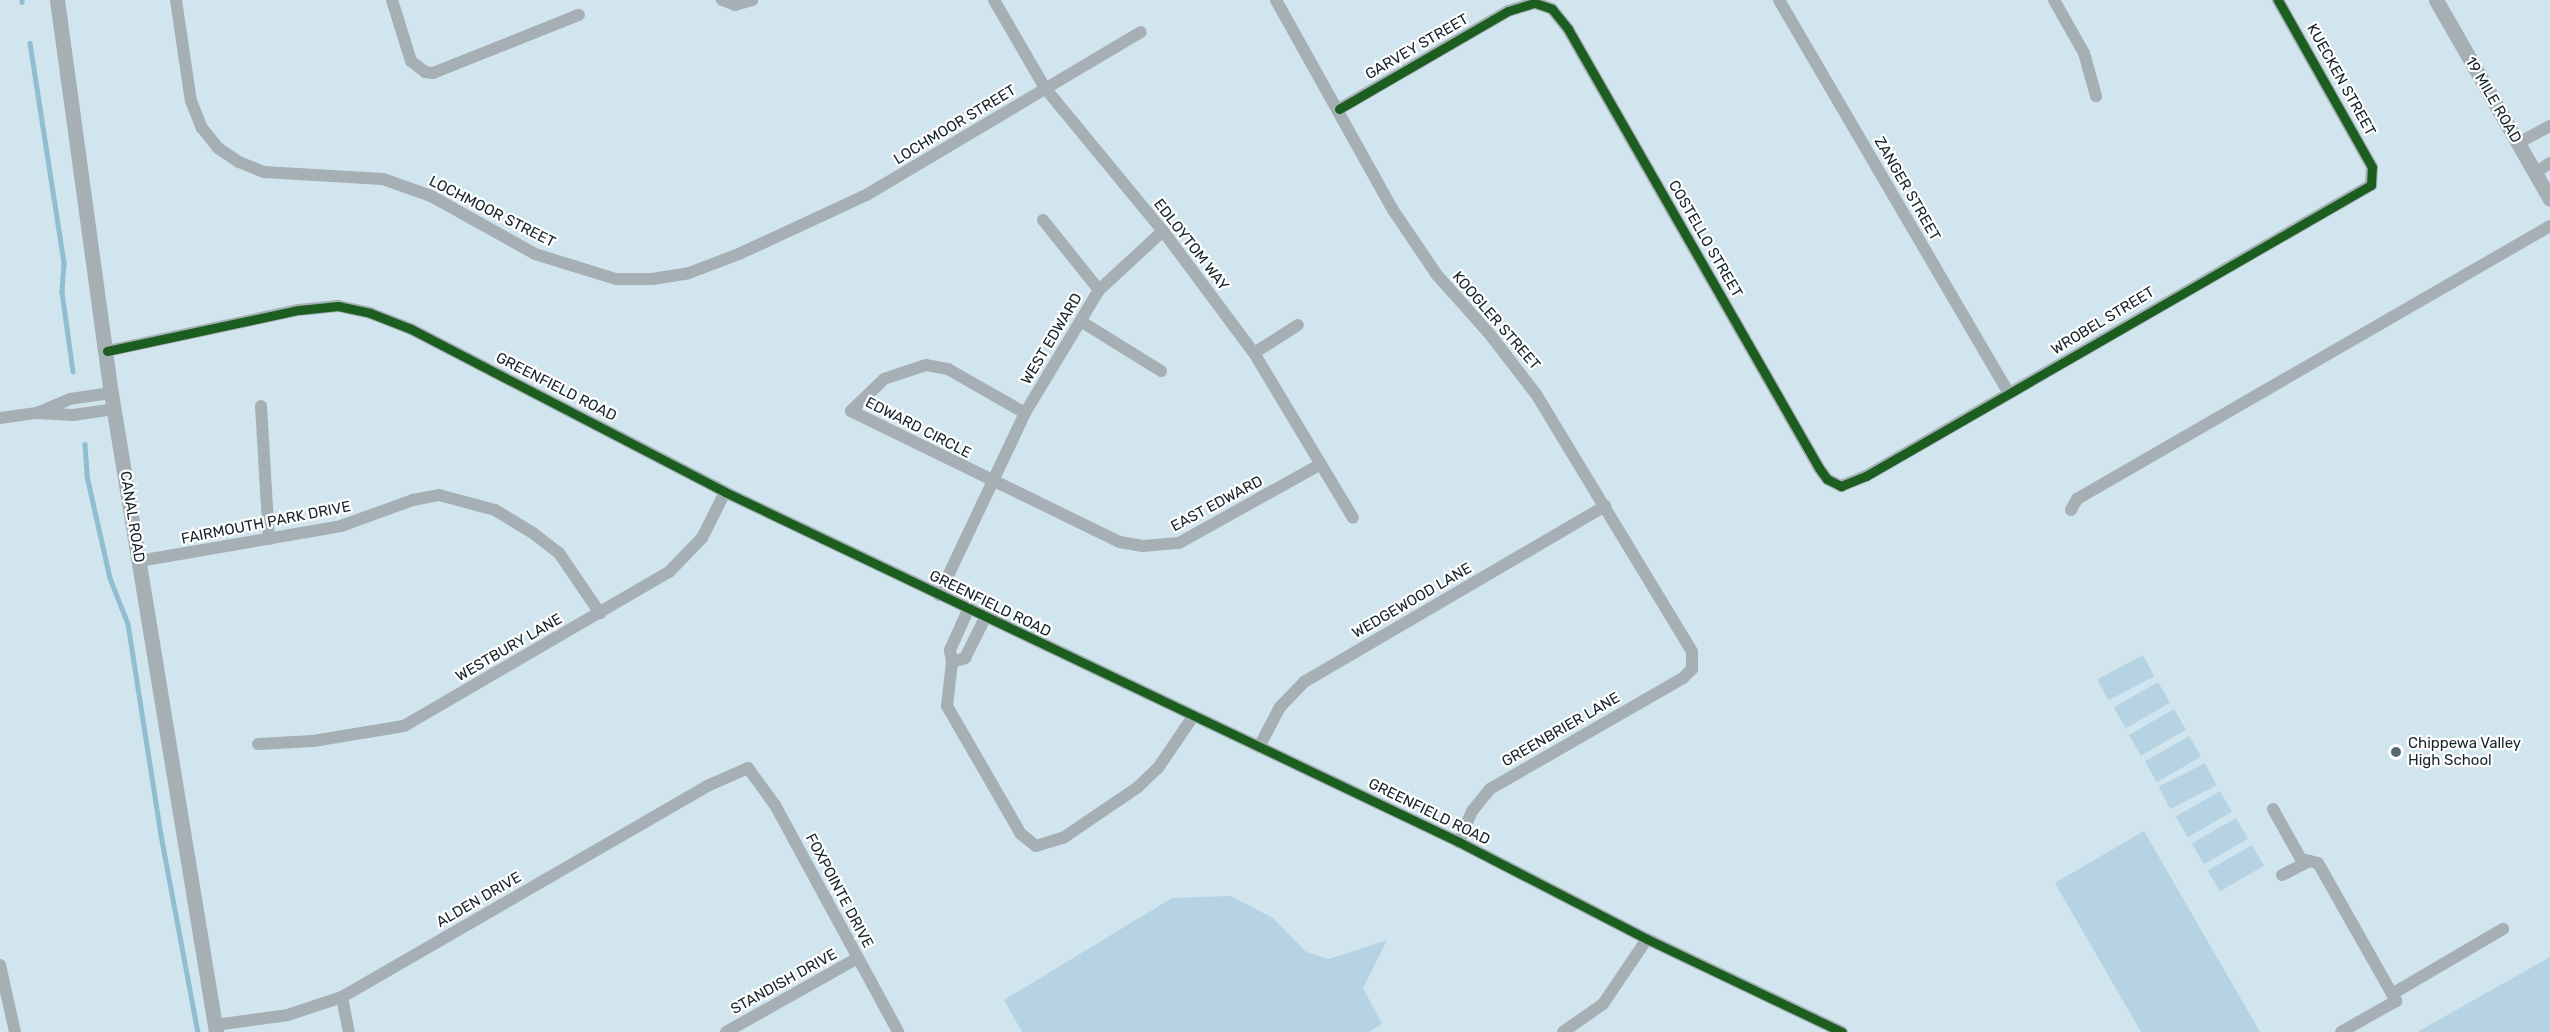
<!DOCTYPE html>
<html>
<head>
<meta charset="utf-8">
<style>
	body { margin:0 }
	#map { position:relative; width:2550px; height:1032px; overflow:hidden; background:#d1e5ef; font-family:Rubik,sans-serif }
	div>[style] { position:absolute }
	.green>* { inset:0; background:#b5d3e2; transform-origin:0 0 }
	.stream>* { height:4.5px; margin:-2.25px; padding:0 2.25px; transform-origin:2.25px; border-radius:2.25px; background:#90bdd2 }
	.minor>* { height:12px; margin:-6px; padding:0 6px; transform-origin:6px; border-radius:6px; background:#a5afb4 }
	.tertiary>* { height:15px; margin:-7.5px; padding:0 7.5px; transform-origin:7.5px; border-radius:7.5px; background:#a5afb4 }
	.cycleway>* { height:9px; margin:-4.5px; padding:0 4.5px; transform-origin:4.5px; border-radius:4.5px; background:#1b5e20 }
	.dots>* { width:16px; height:16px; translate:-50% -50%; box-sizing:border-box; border:3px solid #fff; border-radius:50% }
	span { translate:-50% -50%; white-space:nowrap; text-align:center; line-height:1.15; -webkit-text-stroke:4.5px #fff; paint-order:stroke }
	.street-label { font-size:15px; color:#17252b }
	.poi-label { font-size:15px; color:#17252b }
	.left { translate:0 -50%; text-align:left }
</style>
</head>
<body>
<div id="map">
	<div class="green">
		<i style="left:2143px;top:655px;width:24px;height:52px;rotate:62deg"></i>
		<i style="left:2158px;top:682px;width:24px;height:51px;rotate:60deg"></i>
		<i style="left:2174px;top:709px;width:24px;height:52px;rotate:60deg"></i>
		<i style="left:2189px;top:736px;width:24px;height:51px;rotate:60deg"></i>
		<i style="left:2205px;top:763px;width:25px;height:52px;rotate:63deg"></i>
		<i style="left:2220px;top:791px;width:24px;height:51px;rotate:60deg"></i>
		<i style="left:2236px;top:818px;width:24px;height:51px;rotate:60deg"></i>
		<i style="clip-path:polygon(2144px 831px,2260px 1032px,2141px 1032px,2055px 883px)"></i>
		<i style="left:2252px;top:845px;width:24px;height:51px;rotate:60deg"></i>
		<i style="clip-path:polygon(1230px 896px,1273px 918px,1306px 952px,1329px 959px,1387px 940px,1363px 988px,1382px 1024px,1368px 1032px,1022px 1032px,1004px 1000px,1172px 898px)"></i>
		<i style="clip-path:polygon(2550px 957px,2550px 1032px,2418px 1032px,2419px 1031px)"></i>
	</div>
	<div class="stream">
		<i style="left:22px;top:0;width:2px;rotate:90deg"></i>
		<i style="left:30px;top:43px;width:223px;rotate:81.2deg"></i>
		<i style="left:64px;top:263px;width:29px;rotate:94deg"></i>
		<i style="left:62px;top:292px;width:80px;rotate:82.1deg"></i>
		<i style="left:85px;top:444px;width:32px;rotate:86deg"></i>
		<i style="left:87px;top:476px;width:105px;rotate:77.3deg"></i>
		<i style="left:110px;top:578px;width:49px;rotate:68.6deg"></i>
		<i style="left:128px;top:624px;width:214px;rotate:81.1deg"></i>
		<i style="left:161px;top:835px;width:200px;rotate:79.4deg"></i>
	</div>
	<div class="minor">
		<i style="left:176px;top:0;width:102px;rotate:81.6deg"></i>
		<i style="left:191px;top:101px;width:29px;rotate:68deg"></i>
		<i style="left:202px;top:128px;width:26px;rotate:51deg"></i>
		<i style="left:218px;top:148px;width:25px;rotate:34deg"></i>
		<i style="left:239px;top:162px;width:27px;rotate:22deg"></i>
		<i style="left:264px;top:172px;width:119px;rotate:3.4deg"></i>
		<i style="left:383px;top:179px;width:51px;rotate:19.5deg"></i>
		<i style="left:431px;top:196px;width:119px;rotate:29.1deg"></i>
		<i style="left:535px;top:254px;width:85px;rotate:17.2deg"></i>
		<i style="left:616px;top:279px;width:36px"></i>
		<i style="left:652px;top:279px;width:37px;rotate:-9deg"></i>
		<i style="left:689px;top:273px;width:53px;rotate:-20.8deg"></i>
		<i style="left:739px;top:254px;width:142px;rotate:-24.9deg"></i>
		<i style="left:868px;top:194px;width:317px;rotate:-30.7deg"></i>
		<i style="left:392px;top:0;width:64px;rotate:72.7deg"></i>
		<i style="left:411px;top:61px;width:18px;rotate:38deg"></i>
		<i style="left:425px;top:72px;width:8px;rotate:7deg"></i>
		<i style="left:433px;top:73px;width:157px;rotate:-21.7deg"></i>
		<i style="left:722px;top:0;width:14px;rotate:21deg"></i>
		<i style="left:735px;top:5px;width:18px;rotate:-16deg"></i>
		<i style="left:994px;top:0;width:102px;rotate:59.9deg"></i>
		<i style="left:1045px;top:88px;width:185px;rotate:50.5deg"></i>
		<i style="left:1163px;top:231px;width:152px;rotate:53.3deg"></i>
		<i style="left:1254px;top:353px;width:192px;rotate:59deg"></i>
		<i style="left:1276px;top:0;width:240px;rotate:60.9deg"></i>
		<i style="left:1393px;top:210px;width:78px;rotate:55.9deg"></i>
		<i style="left:1437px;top:275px;width:76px;rotate:48.2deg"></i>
		<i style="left:1488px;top:332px;width:78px;rotate:52.3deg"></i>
		<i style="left:1536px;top:394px;width:301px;rotate:58.8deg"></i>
		<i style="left:1692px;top:652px;width:17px;rotate:90deg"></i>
		<i style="left:1692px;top:669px;width:13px;rotate:135deg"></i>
		<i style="left:1683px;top:678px;width:223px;rotate:150.1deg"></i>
		<i style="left:1490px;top:789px;width:28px;rotate:129deg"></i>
		<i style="left:1472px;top:811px;width:34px;rotate:113deg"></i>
		<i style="left:1779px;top:0;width:455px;rotate:59.7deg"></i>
		<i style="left:2054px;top:0;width:61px;rotate:60.5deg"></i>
		<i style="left:2084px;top:53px;width:45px;rotate:74.4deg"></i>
		<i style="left:1339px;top:109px;width:195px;rotate:-30.1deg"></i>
		<i style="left:1508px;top:11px;width:28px;rotate:-17deg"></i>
		<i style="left:1535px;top:3px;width:18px;rotate:19deg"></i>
		<i style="left:1552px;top:9px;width:26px;rotate:51deg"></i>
		<i style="left:1568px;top:29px;width:506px;rotate:60.24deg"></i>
		<i style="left:1819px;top:468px;width:14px;rotate:54deg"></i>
		<i style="left:1827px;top:479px;width:16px;rotate:27deg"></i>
		<i style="left:1841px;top:486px;width:27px;rotate:-22deg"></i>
		<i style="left:1866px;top:476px;width:583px;rotate:-29.95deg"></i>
		<i style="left:2371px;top:185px;width:18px;rotate:-87deg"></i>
		<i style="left:2372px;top:167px;width:192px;rotate:-119.4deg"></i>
		<i style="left:2518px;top:143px;width:36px;rotate:-28deg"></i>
		<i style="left:2535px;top:173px;width:18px;rotate:-34deg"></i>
		<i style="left:1043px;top:220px;width:90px;rotate:51.3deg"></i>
		<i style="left:1082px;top:322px;width:93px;rotate:31.8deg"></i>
		<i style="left:107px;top:351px;width:196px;rotate:-12.1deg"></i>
		<i style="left:299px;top:310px;width:39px;rotate:-6deg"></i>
		<i style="left:338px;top:306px;width:33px;rotate:12deg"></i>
		<i style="left:370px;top:313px;width:44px;rotate:21.3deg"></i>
		<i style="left:411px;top:329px;width:354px;rotate:27.4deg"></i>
		<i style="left:725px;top:492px;width:813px;rotate:25.49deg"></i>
		<i style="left:1459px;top:842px;width:212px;rotate:27.3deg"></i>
		<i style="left:1647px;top:939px;width:216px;rotate:25.5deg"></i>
		<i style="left:1254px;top:353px;width:52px;rotate:-32.5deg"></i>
		<i style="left:111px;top:393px;width:41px;rotate:171.7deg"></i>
		<i style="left:70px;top:399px;width:36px;rotate:157deg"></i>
		<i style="left:37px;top:413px;width:36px;rotate:3deg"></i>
		<i style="left:73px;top:415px;width:41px;rotate:-8.3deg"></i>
		<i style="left:261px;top:406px;width:133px;rotate:86.6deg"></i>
		<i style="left:1025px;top:413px;width:89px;rotate:-150.3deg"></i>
		<i style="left:948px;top:369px;width:22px;rotate:-170deg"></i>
		<i style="left:926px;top:365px;width:44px;rotate:161.6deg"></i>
		<i style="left:884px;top:379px;width:46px;rotate:135.9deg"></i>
		<i style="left:851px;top:411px;width:299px;rotate:26deg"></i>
		<i style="left:1120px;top:542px;width:23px;rotate:10deg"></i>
		<i style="left:1143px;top:546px;width:36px;rotate:-5deg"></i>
		<i style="left:1179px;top:543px;width:162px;rotate:-29.1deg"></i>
		<i style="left:0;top:418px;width:37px;rotate:-8deg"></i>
		<i style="left:2071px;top:510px;width:13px;rotate:-61deg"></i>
		<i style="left:2077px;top:499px;width:546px;rotate:-29.99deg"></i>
		<i style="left:139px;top:561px;width:205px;rotate:-9.8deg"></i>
		<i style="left:341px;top:526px;width:77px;rotate:-19.9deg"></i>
		<i style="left:413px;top:500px;width:26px;rotate:-11deg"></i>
		<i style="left:439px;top:495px;width:58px;rotate:15deg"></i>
		<i style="left:495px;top:510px;width:44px;rotate:31.2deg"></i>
		<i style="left:533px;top:533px;width:33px;rotate:38deg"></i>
		<i style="left:559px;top:553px;width:73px;rotate:55.7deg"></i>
		<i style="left:939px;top:595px;width:201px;rotate:-64.7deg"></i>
		<i style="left:1025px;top:413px;width:144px;rotate:-59deg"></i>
		<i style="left:1099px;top:290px;width:87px;rotate:-42.7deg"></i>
		<i style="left:968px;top:610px;width:44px;rotate:114.2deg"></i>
		<i style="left:950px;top:650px;width:12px;rotate:81deg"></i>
		<i style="left:952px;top:662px;width:14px;rotate:-17deg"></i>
		<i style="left:965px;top:658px;width:45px;rotate:-63.4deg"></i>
		<i style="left:952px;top:662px;width:44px;rotate:96.5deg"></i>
		<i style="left:947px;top:706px;width:148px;rotate:60deg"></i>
		<i style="left:1021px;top:834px;width:19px;rotate:39deg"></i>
		<i style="left:1036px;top:846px;width:28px;rotate:-17deg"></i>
		<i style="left:1063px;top:838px;width:91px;rotate:-34.2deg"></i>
		<i style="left:1138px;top:787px;width:28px;rotate:-44deg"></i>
		<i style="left:1158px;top:768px;width:60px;rotate:-55.8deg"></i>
		<i style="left:258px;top:744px;width:55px;rotate:-3.1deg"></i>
		<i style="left:313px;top:741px;width:92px;rotate:-9.4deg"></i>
		<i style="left:404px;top:726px;width:306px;rotate:-30.2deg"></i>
		<i style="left:669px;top:572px;width:47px;rotate:-45.9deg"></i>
		<i style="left:702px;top:538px;width:51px;rotate:-63.4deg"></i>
		<i style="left:1259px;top:747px;width:45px;rotate:-62.3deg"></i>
		<i style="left:1280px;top:707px;width:35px;rotate:-46deg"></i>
		<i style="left:1304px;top:682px;width:349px;rotate:-30.3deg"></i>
		<i style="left:2273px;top:809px;width:57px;rotate:60.8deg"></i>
		<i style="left:2301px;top:859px;width:17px;rotate:13deg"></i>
		<i style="left:2318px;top:863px;width:159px;rotate:60.5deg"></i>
		<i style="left:2396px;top:1001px;width:63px;rotate:150.6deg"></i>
		<i style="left:2282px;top:875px;width:31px;rotate:-27deg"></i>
		<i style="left:0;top:965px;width:69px;rotate:77.4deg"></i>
		<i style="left:2392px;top:994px;width:129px;rotate:-30.4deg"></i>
		<i style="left:342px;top:997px;width:36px;rotate:79deg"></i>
		<i style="left:215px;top:1025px;width:74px;rotate:-7.8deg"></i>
		<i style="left:288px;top:1015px;width:57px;rotate:-18.4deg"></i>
		<i style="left:342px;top:997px;width:422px;rotate:-30deg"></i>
		<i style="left:707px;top:786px;width:45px;rotate:-23.7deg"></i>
		<i style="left:748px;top:768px;width:46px;rotate:53.9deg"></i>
		<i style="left:775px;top:805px;width:258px;rotate:61.5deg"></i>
		<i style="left:726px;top:1032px;width:151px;rotate:-29.3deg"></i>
		<i style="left:1563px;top:1032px;width:49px;rotate:-35deg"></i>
		<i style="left:1603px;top:1004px;width:78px;rotate:-55.9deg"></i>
	</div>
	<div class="tertiary">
		<i style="left:57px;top:0;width:397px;rotate:82.2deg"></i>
		<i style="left:111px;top:393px;width:648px;rotate:80.67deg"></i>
		<i style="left:2436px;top:0;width:229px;rotate:60.2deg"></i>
	</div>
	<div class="cycleway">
		<i style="left:1339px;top:109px;width:195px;rotate:-30.1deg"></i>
		<i style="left:1508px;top:11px;width:28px;rotate:-17deg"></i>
		<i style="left:1535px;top:3px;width:18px;rotate:19deg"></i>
		<i style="left:1552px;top:9px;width:26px;rotate:51deg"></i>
		<i style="left:1568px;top:29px;width:506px;rotate:60.24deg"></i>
		<i style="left:1819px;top:468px;width:14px;rotate:54deg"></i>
		<i style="left:1827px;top:479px;width:16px;rotate:27deg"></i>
		<i style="left:1841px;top:486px;width:27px;rotate:-22deg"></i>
		<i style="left:1866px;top:476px;width:583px;rotate:-29.95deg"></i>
		<i style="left:2371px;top:185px;width:18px;rotate:-87deg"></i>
		<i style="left:2372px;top:167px;width:192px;rotate:-119.4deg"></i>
		<i style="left:107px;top:351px;width:196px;rotate:-12.1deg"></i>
		<i style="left:299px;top:310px;width:39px;rotate:-6deg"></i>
		<i style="left:338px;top:306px;width:33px;rotate:12deg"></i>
		<i style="left:370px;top:313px;width:44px;rotate:21.3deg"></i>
		<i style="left:411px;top:329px;width:354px;rotate:27.4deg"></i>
		<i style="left:725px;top:492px;width:813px;rotate:25.49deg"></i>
		<i style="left:1459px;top:842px;width:212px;rotate:27.3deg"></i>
		<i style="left:1647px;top:939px;width:216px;rotate:25.5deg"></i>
	</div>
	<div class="dots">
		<i style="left:2396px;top:752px;background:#586870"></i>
	</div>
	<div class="street-label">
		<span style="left:1417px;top:47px;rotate:-30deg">GARVEY STREET</span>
		<span style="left:2341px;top:80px;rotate:61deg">KUECKEN STREET</span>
		<span style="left:2493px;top:100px;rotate:60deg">19 MILE ROAD</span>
		<span style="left:955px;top:125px;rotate:-31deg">LOCHMOOR STREET</span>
		<span style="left:1907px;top:189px;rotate:60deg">ZANGER STREET</span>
		<span style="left:492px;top:212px;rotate:27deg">LOCHMOOR STREET</span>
		<span style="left:1705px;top:239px;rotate:60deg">COSTELLO STREET</span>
		<span style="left:1191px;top:245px;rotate:52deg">EDLOYTOM WAY</span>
		<span style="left:1496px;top:321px;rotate:49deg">KOOGLER STREET</span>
		<span style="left:2103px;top:321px;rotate:-31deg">WROBEL STREET</span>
		<span style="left:1052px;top:339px;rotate:-59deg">WEST EDWARD</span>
		<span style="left:556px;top:387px;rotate:27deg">GREENFIELD ROAD</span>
		<span style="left:918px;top:428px;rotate:27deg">EDWARD CIRCLE</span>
		<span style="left:1217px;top:504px;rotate:-28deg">EAST EDWARD</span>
		<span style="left:132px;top:517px;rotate:81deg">CANAL ROAD</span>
		<span style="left:266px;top:523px;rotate:-11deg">FAIRMOUTH PARK DRIVE</span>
		<span style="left:1412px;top:601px;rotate:-30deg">WEDGEWOOD LANE</span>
		<span style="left:990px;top:604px;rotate:26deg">GREENFIELD ROAD</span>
		<span style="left:509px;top:648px;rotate:-30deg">WESTBURY LANE</span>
		<span style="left:1561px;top:730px;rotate:-30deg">GREENBRIER LANE</span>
		<span style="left:1429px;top:812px;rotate:26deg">GREENFIELD ROAD</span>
		<span style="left:839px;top:891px;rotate:62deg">FOXPOINTE DRIVE</span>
		<span style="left:479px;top:900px;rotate:-30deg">ALDEN DRIVE</span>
		<span style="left:784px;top:982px;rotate:-29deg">STANDISH DRIVE</span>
	</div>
	<div class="poi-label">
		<span class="left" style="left:2408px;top:752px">Chippewa Valley<br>High School</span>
	</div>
</div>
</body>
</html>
